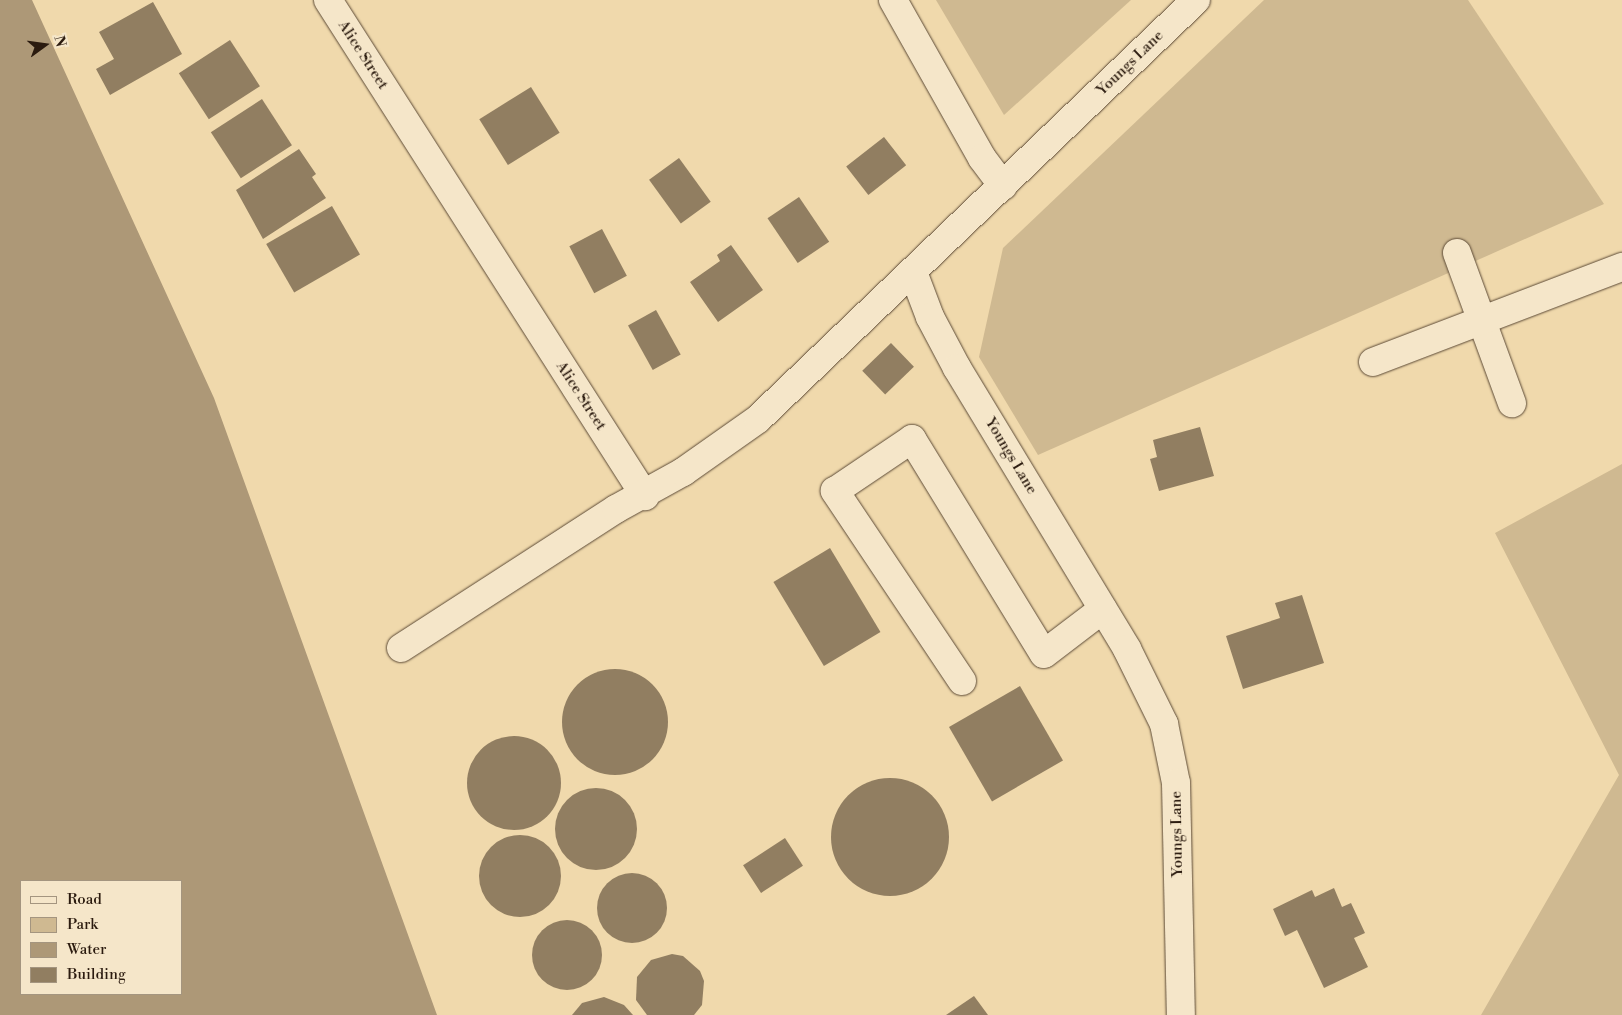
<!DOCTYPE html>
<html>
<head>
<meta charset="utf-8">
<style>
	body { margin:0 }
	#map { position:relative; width:1622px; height:1015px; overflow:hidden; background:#f0d9ac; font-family:"Libre Bodoni",serif }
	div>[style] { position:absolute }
	.green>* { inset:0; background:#cfb991 }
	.water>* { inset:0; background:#ad9877 }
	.building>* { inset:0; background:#917e61; transform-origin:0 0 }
	.round { border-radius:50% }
	.roads { filter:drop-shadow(0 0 1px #5c4a36) drop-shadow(0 0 1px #5c4a36) }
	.minor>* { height:28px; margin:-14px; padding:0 14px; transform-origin:14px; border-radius:14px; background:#f5e6c9 }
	span { translate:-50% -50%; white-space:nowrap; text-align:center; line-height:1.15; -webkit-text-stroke:4px #f5e6c9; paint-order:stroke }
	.street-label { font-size:15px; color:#2b1b0f }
	.legend { position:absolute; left:20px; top:880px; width:162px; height:115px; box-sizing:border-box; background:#f5e6c9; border:1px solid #a4957f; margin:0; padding:6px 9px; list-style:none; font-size:15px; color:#2b1b0f }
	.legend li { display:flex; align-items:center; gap:10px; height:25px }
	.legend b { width:25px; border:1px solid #a4957f }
	.north { position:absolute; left:20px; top:20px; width:50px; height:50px; -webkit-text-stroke:4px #f5e6c9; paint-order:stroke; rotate:76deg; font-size:14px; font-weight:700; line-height:20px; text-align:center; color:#2b1b0f }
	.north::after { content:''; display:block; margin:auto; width:18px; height:22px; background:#2b1b0f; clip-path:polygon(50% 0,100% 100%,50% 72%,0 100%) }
</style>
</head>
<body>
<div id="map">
	<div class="green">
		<i style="clip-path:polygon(936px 0,1131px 0,1004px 115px)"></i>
		<i style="clip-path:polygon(1264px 0,1468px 0,1604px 204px,1038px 455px,979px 357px,1003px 248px)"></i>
		<i style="clip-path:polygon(1622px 464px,1622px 1015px,1481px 1015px,1619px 775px,1495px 533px)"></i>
	</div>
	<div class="water">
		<i style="clip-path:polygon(evenodd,0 0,32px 0,214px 398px,437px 1015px,0 1015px,0 0,21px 881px,181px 881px,181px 994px,21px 994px,21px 881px)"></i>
	</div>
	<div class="building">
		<i style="clip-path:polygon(153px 2px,182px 54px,110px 95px,96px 69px,114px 59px,99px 32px)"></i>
		<i style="left:230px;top:40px;width:55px;height:61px;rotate:57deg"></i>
		<i style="left:531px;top:87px;width:54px;height:61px;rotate:58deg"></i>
		<i style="left:262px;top:99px;width:55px;height:61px;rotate:57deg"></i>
		<i style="left:884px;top:137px;width:36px;height:48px;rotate:52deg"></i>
		<i style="clip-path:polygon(299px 149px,316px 174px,312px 177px,326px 198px,263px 239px,236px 190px)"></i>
		<i style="left:679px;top:158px;width:54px;height:37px;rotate:54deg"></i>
		<i style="left:799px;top:197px;width:54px;height:38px;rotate:56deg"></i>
		<i style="left:332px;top:206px;width:56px;height:76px;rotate:60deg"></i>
		<i style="left:602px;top:229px;width:53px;height:37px;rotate:62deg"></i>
		<i style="clip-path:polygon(731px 245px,763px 290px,718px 322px,690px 282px,720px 261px,717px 255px)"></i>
		<i style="left:656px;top:310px;width:51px;height:32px;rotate:61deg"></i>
		<i style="left:891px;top:343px;width:33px;height:40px;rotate:46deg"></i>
		<i style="clip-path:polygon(1200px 427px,1214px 476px,1159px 491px,1150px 459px,1157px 457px,1153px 440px)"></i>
		<i style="left:830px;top:548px;width:98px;height:66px;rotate:59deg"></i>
		<i style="clip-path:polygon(1302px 595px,1324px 663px,1243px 689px,1226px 636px,1280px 618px,1275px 603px)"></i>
		<i class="round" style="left:562px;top:669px;width:106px;height:106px"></i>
		<i style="left:1020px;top:686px;width:86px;height:82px;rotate:60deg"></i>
		<i class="round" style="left:467px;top:736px;width:94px;height:94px"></i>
		<i class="round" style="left:831px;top:778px;width:118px;height:118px"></i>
		<i class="round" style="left:555px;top:788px;width:82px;height:82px"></i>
		<i class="round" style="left:479px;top:835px;width:82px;height:82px"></i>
		<i style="left:785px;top:838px;width:33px;height:50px;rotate:57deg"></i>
		<i class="round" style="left:597px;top:873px;width:70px;height:70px"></i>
		<i style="clip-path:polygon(1334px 888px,1342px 907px,1351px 903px,1365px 933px,1354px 938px,1368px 967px,1324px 988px,1297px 930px,1285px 936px,1273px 909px,1312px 890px,1315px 897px)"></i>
		<i class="round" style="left:532px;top:920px;width:70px;height:70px"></i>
		<i style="clip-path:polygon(672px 954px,683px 956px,700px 971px,704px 981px,702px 1005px,694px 1015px,647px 1015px,636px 1000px,637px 977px,651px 960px)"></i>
		<i style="clip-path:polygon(974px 996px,988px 1015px,946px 1015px)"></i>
		<i style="clip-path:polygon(604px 997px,624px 1005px,633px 1015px,572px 1015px,582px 1003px)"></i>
	</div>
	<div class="roads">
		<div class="minor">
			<i style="left:328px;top:0;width:589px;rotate:57.42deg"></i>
			<i style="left:893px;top:0;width:181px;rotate:60.6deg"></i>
			<i style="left:982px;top:158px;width:35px;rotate:53deg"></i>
			<i style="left:1457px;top:253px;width:160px;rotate:69.9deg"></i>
			<i style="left:913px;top:272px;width:48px;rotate:69.3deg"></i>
			<i style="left:930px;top:317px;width:58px;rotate:62.1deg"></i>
			<i style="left:957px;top:368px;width:328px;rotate:58.8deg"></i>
			<i style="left:1127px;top:649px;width:84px;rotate:63.7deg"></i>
			<i style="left:1164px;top:724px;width:60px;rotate:78.5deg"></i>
			<i style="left:1176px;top:783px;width:232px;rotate:88.8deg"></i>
			<i style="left:1373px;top:362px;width:267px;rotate:-20.9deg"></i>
			<i style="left:401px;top:648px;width:256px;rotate:-32.9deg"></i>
			<i style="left:616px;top:509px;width:77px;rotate:-28.9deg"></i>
			<i style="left:683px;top:472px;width:92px;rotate:-35.2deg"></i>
			<i style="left:758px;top:419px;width:606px;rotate:-43.73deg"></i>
			<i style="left:962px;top:681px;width:229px;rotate:-123.8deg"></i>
			<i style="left:835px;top:491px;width:93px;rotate:-34deg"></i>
			<i style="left:912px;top:439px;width:252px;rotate:58.5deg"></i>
			<i style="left:1044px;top:654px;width:74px;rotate:-37.3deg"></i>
		</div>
	</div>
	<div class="street-label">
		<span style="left:363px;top:55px;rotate:57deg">Alice Street</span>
		<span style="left:1130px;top:63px;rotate:-44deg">Youngs Lane</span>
		<span style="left:581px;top:396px;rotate:57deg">Alice Street</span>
		<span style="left:1011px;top:456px;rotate:59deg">Youngs Lane</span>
		<span style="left:1177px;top:834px;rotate:-91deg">Youngs Lane</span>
	</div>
	<ul class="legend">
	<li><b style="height:6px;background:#f5e6c9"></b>Road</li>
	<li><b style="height:14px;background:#cfb991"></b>Park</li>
	<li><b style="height:14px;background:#ad9877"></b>Water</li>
	<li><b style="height:14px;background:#917e61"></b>Building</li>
	</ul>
	<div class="north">N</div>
</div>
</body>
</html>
